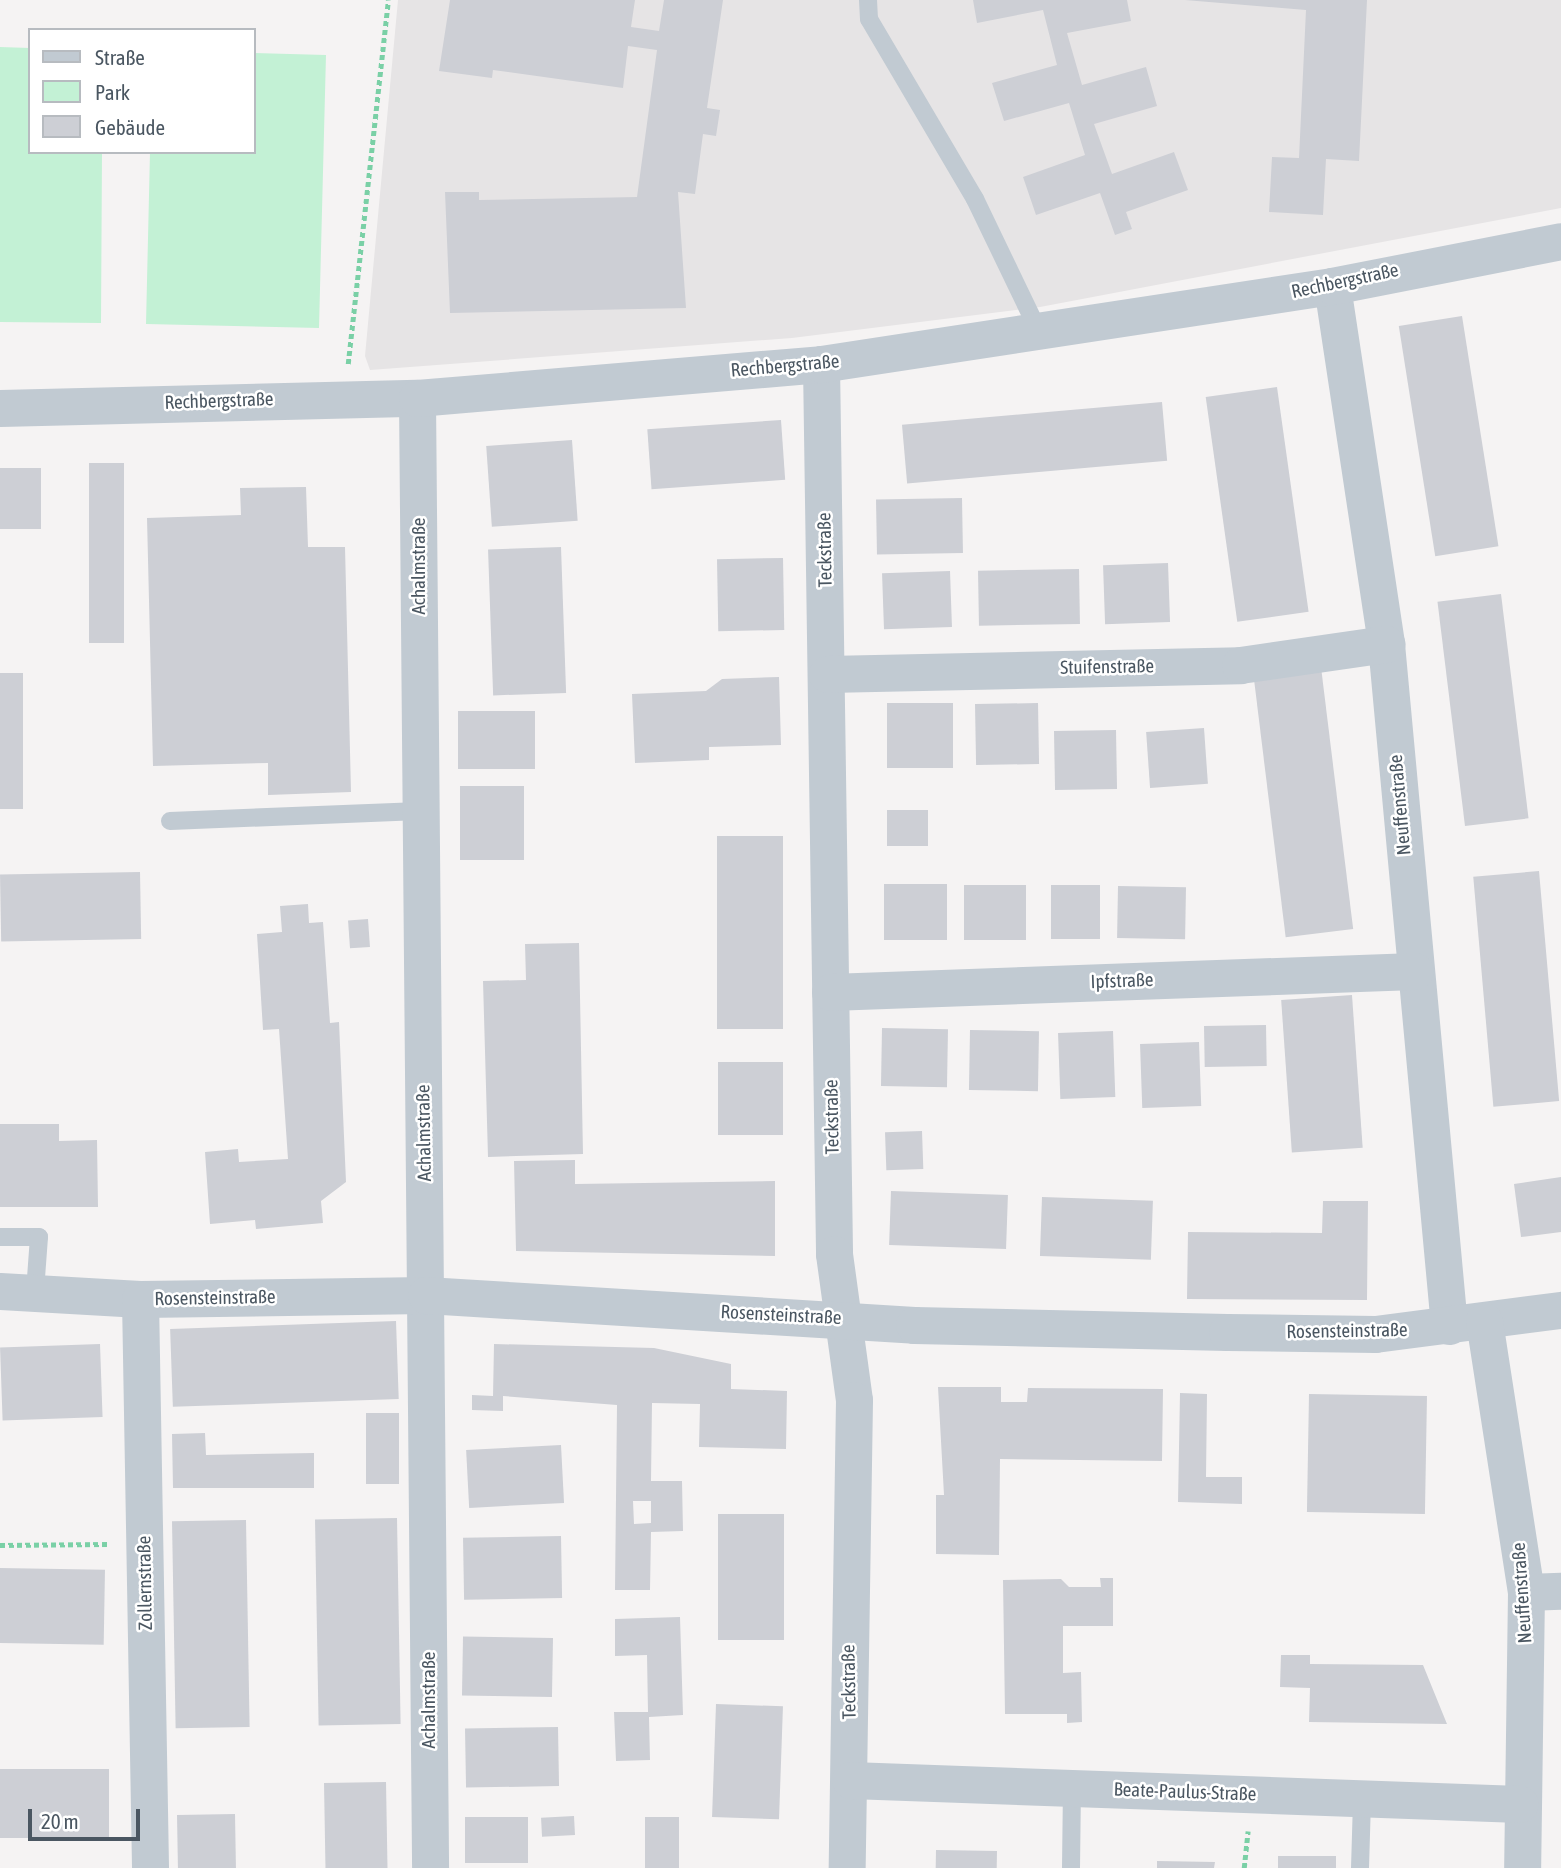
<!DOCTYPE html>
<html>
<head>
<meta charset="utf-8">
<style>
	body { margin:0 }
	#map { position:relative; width:1561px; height:1868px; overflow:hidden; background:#f5f3f3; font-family:"Asap Condensed",sans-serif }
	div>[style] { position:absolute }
	.education>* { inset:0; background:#e6e4e5 }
	.green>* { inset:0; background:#c3f1d5 }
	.building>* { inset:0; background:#cdcfd5; transform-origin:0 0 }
	.path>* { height:4.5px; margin-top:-2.25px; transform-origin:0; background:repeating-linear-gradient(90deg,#7ad0a6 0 5px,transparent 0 8.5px) }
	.lane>* { height:18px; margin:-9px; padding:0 9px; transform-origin:9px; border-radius:9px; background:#c1cad2 }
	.street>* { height:37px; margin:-18.5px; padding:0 18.5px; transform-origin:18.5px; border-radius:18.5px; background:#c1cad2 }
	span { translate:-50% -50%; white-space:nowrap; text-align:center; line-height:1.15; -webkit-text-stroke:5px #fff; paint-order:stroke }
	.street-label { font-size:19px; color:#4a5661 }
	.legend { position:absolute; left:28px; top:28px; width:228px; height:126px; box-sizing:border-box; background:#fff; border:2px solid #b7bbc0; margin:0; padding:9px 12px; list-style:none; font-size:21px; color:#4a5661 }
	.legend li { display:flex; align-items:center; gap:14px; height:35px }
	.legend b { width:35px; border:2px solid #b7bbc0 }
	.scale { position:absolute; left:28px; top:1809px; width:112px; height:32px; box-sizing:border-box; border:4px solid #4a5661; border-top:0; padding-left:9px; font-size:21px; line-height:24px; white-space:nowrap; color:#4a5661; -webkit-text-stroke:5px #fff; paint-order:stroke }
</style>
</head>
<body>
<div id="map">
	<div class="education">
		<i style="clip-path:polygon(398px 0,1561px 0,1561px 208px,1040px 307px,792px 338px,370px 370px,365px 356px)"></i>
	</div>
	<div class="green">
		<i style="clip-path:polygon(0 47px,30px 48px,30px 152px,102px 152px,101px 323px,0 322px)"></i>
		<i style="clip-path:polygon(254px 53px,326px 55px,319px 328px,146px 324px,150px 152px,254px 152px)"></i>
	</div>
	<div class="building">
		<i style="clip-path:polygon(450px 0,635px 0,631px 27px,659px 31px,664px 0,723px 0,707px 108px,720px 110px,716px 136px,703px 134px,695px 194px,678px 192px,686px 308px,450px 313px,445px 192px,479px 192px,479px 200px,637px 197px,657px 50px,628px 46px,623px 88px,493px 70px,492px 78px,439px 71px)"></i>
		<i style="clip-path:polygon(973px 0,1127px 0,1131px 21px,1067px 33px,1082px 85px,1146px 67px,1157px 106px,1094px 124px,1112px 174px,1174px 152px,1188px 190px,1126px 212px,1132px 229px,1115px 235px,1100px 193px,1036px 215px,1023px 177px,1085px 155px,1069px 103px,1004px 121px,992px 83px,1057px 65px,1043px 10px,977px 23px)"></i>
		<i style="clip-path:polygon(1185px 0,1367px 0,1359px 161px,1326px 159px,1323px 215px,1269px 212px,1272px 157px,1299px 158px,1306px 10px)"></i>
		<i style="left:1462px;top:316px;width:233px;height:64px;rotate:81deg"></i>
		<i style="left:1277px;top:387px;width:227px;height:72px;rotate:82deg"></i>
		<i style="left:1162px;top:402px;width:59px;height:261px;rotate:85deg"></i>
		<i style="left:781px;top:420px;width:60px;height:134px;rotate:86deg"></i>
		<i style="left:572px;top:440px;width:81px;height:86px;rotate:86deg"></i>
		<i style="left:89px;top:463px;width:35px;height:180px"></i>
		<i style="left:41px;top:468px;width:61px;height:41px;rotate:90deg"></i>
		<i style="clip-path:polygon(306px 487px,308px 547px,345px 547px,351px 792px,268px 795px,268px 763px,153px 766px,147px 518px,241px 515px,240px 488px)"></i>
		<i style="left:962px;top:498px;width:55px;height:86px;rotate:89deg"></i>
		<i style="left:561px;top:547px;width:146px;height:73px;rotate:88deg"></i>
		<i style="left:783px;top:558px;width:72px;height:66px;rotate:89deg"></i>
		<i style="left:1168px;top:563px;width:59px;height:65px;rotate:88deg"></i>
		<i style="left:1079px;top:569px;width:55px;height:101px;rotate:89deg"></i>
		<i style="left:950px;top:571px;width:56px;height:68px;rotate:88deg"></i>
		<i style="left:1501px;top:594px;width:226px;height:64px;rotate:83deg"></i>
		<i style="left:1321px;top:667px;width:264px;height:68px;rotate:83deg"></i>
		<i style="left:0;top:673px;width:23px;height:136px"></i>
		<i style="clip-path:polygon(779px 677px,781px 745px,709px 747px,709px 760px,635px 763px,632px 694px,706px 691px,722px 679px)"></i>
		<i style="left:887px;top:703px;width:66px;height:65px"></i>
		<i style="left:1038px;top:703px;width:61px;height:63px;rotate:89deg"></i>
		<i style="left:535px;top:711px;width:58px;height:77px;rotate:90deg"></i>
		<i style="left:1204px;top:728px;width:56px;height:58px;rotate:86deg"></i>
		<i style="left:1116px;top:730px;width:59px;height:62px;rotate:89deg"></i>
		<i style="left:524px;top:786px;width:74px;height:64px;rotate:90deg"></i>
		<i style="left:928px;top:810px;width:36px;height:41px;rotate:90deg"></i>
		<i style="left:783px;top:836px;width:193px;height:66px;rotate:90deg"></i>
		<i style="left:1539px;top:871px;width:231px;height:66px;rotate:85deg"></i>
		<i style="left:140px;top:872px;width:67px;height:140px;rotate:89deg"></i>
		<i style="left:884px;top:884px;width:63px;height:56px"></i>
		<i style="left:964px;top:885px;width:62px;height:55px"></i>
		<i style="left:1051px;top:885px;width:49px;height:54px"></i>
		<i style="left:1118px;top:886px;width:68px;height:52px;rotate:1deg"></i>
		<i style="clip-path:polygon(308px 904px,309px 923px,323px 922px,330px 1023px,339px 1022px,346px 1182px,321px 1201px,323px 1223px,256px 1229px,255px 1220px,210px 1224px,205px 1152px,238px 1149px,239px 1162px,288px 1159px,279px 1029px,263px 1030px,257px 934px,282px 932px,280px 906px)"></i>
		<i style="left:368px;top:919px;width:28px;height:20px;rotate:86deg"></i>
		<i style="clip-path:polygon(579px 943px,583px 1154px,488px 1157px,483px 981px,526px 980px,525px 944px)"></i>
		<i style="left:1352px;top:995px;width:153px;height:71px;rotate:86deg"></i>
		<i style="left:1266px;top:1025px;width:41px;height:62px;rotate:89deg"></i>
		<i style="left:882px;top:1028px;width:66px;height:58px;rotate:1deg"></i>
		<i style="left:970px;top:1030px;width:69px;height:60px;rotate:1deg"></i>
		<i style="left:1113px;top:1031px;width:66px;height:55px;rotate:88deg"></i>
		<i style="left:1199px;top:1042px;width:64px;height:59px;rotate:88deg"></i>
		<i style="left:718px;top:1062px;width:65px;height:73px"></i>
		<i style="clip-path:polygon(0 1124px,59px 1124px,59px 1141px,97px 1140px,98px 1207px,0 1207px)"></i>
		<i style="left:922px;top:1131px;width:38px;height:37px;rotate:88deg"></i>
		<i style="clip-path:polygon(575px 1160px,575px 1184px,775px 1181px,775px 1256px,516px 1251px,514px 1161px)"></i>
		<i style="clip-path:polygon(1561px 1177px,1561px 1232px,1521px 1237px,1514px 1184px)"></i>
		<i style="left:891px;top:1191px;width:117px;height:54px;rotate:2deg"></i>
		<i style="left:1042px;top:1197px;width:111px;height:59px;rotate:2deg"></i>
		<i style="clip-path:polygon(1323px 1201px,1368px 1201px,1367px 1300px,1187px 1299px,1188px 1232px,1322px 1233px)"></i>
		<i style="left:396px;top:1321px;width:78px;height:226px;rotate:88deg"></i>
		<i style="left:100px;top:1344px;width:73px;height:100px;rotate:88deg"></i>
		<i style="clip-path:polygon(evenodd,494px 1344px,654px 1348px,731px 1364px,731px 1389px,787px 1391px,786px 1449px,699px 1447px,700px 1404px,652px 1403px,651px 1481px,682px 1481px,683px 1531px,651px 1532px,650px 1590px,615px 1590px,617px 1405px,503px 1396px,503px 1411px,472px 1410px,472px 1395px,493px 1396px,494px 1344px,633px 1501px,651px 1501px,651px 1523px,634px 1524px,633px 1501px)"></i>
		<i style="clip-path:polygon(938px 1387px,1001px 1387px,1001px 1402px,1027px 1402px,1028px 1388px,1163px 1389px,1162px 1461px,1000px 1459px,999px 1555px,936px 1554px,936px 1495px,944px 1495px)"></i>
		<i style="clip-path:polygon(1180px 1393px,1207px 1394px,1206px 1477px,1242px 1477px,1242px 1504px,1178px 1502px)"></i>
		<i style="left:1309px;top:1394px;width:118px;height:118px;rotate:1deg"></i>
		<i style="left:399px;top:1413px;width:71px;height:33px;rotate:90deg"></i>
		<i style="clip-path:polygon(205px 1433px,206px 1455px,314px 1453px,314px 1488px,173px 1488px,172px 1434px)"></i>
		<i style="left:561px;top:1445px;width:58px;height:95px;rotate:87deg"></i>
		<i style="left:718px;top:1514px;width:66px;height:126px"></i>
		<i style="left:397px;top:1518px;width:206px;height:82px;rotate:89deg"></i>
		<i style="left:246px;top:1520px;width:207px;height:74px;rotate:89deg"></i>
		<i style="left:561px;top:1536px;width:62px;height:98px;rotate:89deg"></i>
		<i style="left:0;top:1568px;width:105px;height:75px;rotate:1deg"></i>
		<i style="clip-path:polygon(1100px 1578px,1113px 1578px,1113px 1626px,1063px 1626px,1063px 1673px,1081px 1672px,1082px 1722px,1067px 1723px,1067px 1714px,1005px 1714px,1003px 1580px,1061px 1579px,1069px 1587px,1101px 1587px)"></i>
		<i style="clip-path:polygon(680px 1617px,683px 1715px,649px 1717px,650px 1760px,616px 1761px,614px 1712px,648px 1712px,647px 1655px,615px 1656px,615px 1619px)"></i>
		<i style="left:553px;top:1638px;width:59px;height:90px;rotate:91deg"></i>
		<i style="clip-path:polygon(1281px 1655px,1310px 1655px,1310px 1664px,1423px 1665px,1447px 1724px,1309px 1722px,1310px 1688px,1280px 1687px)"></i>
		<i style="left:716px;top:1704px;width:67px;height:113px;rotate:2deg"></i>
		<i style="left:558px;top:1727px;width:59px;height:93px;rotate:89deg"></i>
		<i style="left:109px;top:1769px;width:69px;height:109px;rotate:90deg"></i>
		<i style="left:386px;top:1782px;width:86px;height:62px;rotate:89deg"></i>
		<i style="left:235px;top:1814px;width:54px;height:58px;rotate:89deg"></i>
		<i style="left:574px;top:1816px;width:19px;height:33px;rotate:87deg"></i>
		<i style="left:465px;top:1817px;width:63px;height:46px"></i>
		<i style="left:645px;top:1817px;width:34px;height:51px"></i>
		<i style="left:936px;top:1850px;width:61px;height:18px;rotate:1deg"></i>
		<i style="left:1278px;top:1856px;width:58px;height:12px"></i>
		<i style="clip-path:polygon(1157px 1861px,1215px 1862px,1214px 1868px,1157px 1868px)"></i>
	</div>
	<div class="path">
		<i style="left:348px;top:364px;width:366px;rotate:-83.7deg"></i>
		<i style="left:0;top:1545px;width:108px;rotate:-0.5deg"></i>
		<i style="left:1244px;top:1868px;width:37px;rotate:-84deg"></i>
	</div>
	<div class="lane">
		<i style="left:868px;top:0;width:19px;rotate:87deg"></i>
		<i style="left:869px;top:19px;width:209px;rotate:59.5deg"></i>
		<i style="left:975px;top:199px;width:148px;rotate:64.3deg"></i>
		<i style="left:170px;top:821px;width:250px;rotate:-2.3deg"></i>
		<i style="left:0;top:1237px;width:39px"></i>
		<i style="left:39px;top:1237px;width:54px;rotate:94.2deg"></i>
		<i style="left:1071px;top:1868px;width:80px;rotate:-89.3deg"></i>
		<i style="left:1360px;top:1868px;width:69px;rotate:-88.3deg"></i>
	</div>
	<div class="street">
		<i style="left:1332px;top:286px;width:362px;rotate:81.4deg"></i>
		<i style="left:1386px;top:644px;width:685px;rotate:84.72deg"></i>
		<i style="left:821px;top:364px;width:890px;rotate:89.16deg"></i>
		<i style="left:834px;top:1254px;width:147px;rotate:82.2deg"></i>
		<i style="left:854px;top:1400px;width:468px;rotate:90.9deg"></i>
		<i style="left:417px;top:398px;width:1470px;rotate:89.49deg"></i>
		<i style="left:0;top:408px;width:417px;rotate:-1.4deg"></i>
		<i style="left:417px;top:398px;width:405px;rotate:-4.8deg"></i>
		<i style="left:821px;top:364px;width:517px;rotate:-8.68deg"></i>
		<i style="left:1332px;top:286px;width:233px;rotate:-11.1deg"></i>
		<i style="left:827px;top:674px;width:413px;rotate:-1.2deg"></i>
		<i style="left:1240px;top:665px;width:148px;rotate:-8.2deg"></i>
		<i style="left:830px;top:992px;width:585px;rotate:-2.06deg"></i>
		<i style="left:0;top:1291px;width:140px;rotate:3.3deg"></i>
		<i style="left:140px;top:1299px;width:286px;rotate:-0.8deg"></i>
		<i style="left:426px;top:1295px;width:489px;rotate:3.5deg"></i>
		<i style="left:914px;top:1325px;width:313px;rotate:1.3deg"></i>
		<i style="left:1227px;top:1332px;width:148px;rotate:0.8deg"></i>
		<i style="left:1375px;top:1334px;width:188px;rotate:-7.4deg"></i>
		<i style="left:140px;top:1299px;width:569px;rotate:88.99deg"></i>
		<i style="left:1484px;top:1321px;width:274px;rotate:81.2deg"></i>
		<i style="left:1526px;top:1592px;width:276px;rotate:90.8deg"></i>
		<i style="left:1526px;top:1592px;width:35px;rotate:-2deg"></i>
		<i style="left:850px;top:1780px;width:670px;rotate:2.05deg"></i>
	</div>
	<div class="street-label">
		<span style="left:1345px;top:281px;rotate:-12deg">Rechbergstraße</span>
		<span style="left:785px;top:366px;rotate:-5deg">Rechbergstraße</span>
		<span style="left:219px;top:401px;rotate:-2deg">Rechbergstraße</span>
		<span style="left:825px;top:550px;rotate:-91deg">Teckstraße</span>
		<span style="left:419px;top:566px;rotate:-90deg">Achalmstraße</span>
		<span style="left:1107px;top:667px;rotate:-1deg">Stuifenstraße</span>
		<span style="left:1400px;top:805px;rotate:-95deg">Neuffenstraße</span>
		<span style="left:1122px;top:981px;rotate:-2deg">Ipfstraße</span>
		<span style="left:832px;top:1117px;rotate:-91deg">Teckstraße</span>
		<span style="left:424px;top:1133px;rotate:-91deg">Achalmstraße</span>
		<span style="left:215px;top:1298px;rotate:-1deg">Rosensteinstraße</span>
		<span style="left:781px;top:1315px;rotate:3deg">Rosensteinstraße</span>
		<span style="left:1347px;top:1331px;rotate:-1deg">Rosensteinstraße</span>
		<span style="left:145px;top:1583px;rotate:-91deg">Zollernstraße</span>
		<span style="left:1522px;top:1593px;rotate:-94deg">Neuffenstraße</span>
		<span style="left:849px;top:1682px;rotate:-91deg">Teckstraße</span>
		<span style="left:429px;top:1700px;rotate:-90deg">Achalmstraße</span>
		<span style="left:1185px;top:1792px;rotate:2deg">Beate-Paulus-Straße</span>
	</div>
	<ul class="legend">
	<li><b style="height:9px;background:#c1cad2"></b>Straße</li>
	<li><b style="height:19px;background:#c3f1d5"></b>Park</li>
	<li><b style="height:19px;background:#cdcfd5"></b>Gebäude</li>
	</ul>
	<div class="scale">20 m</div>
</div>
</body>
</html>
